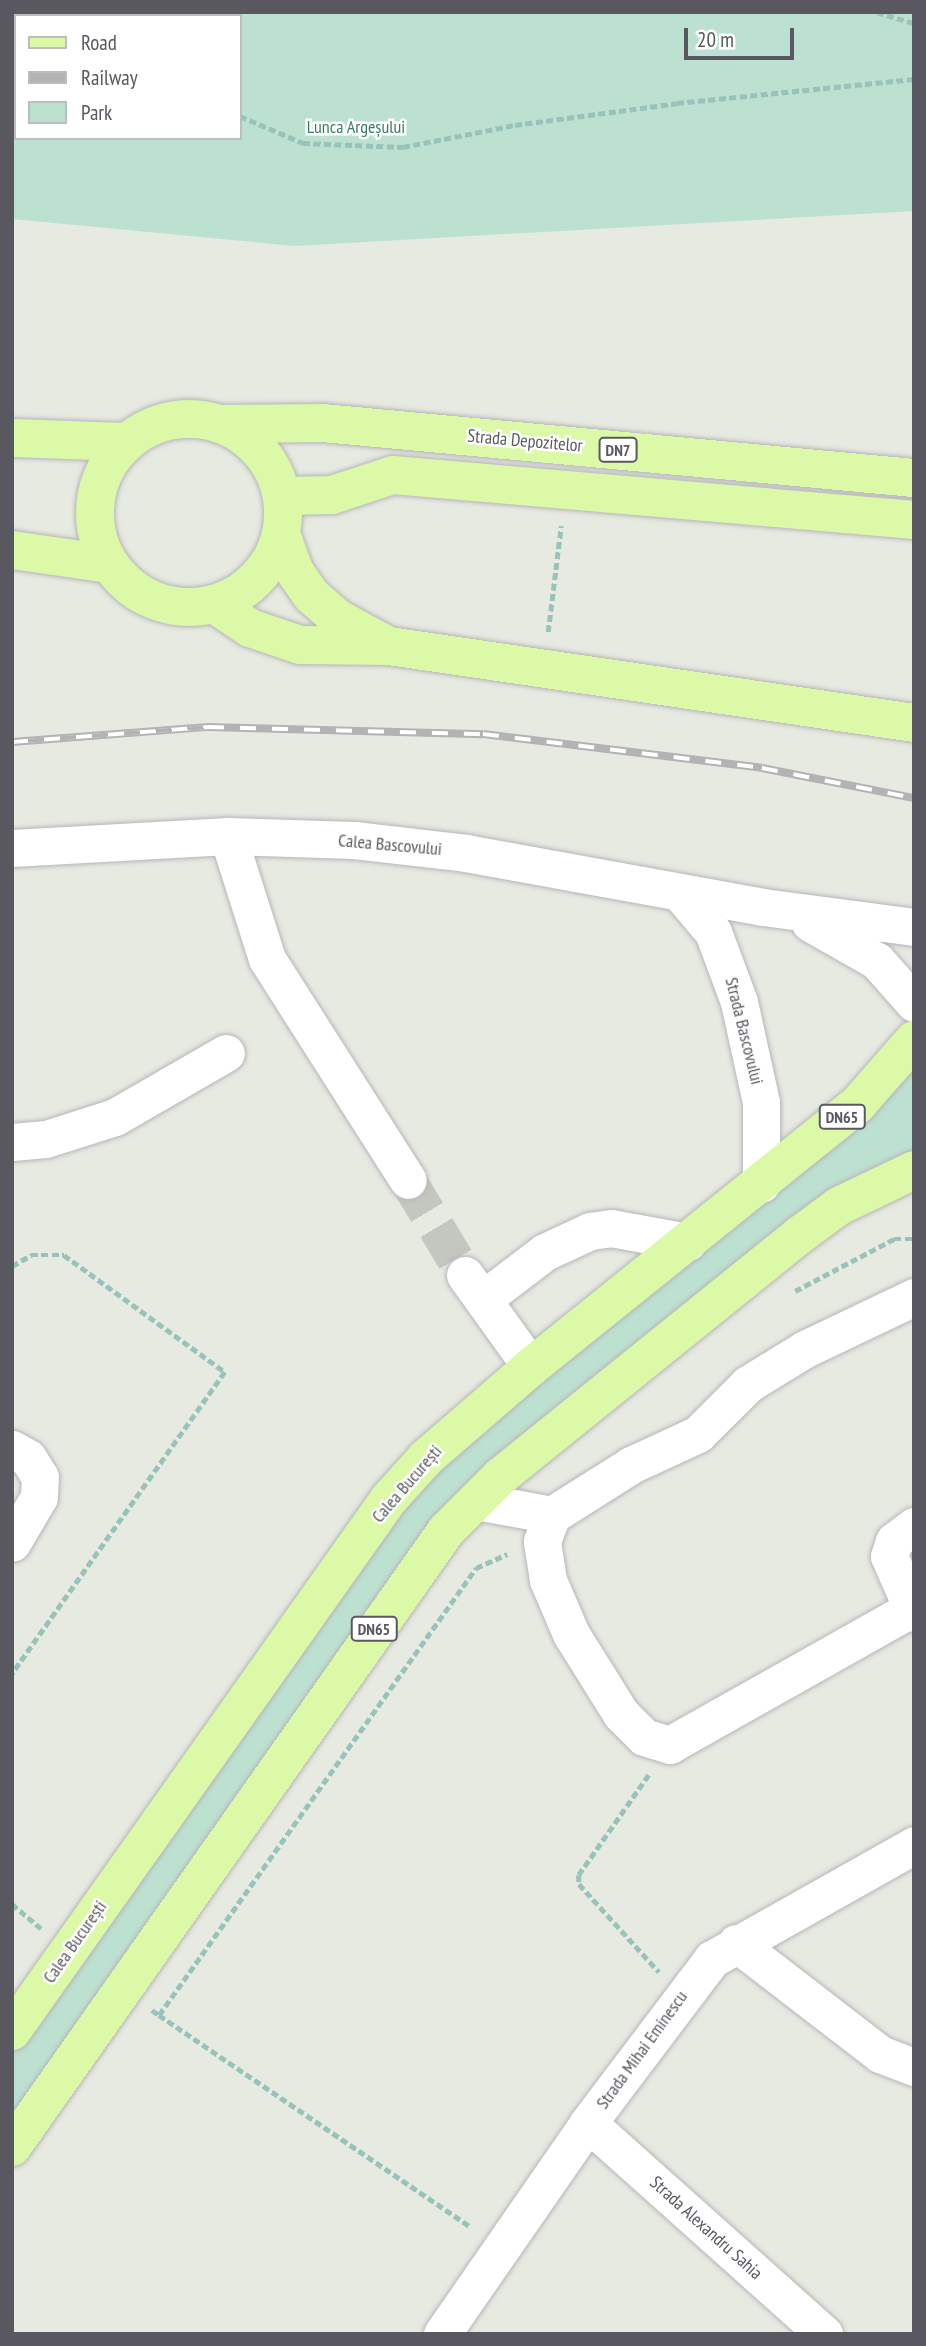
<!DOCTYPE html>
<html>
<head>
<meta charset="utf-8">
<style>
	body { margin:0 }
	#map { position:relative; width:926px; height:2346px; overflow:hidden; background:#e7eae0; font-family:"PT Sans Narrow",sans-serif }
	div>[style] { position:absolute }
	.green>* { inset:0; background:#bde1d0 }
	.minor-tunnel>* { height:37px; margin-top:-18.5px; transform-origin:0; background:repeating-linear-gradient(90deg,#c4c6c0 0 37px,transparent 0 55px) }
	.path>* { height:4.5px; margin-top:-2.25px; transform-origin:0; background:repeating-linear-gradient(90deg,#98c3bb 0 7px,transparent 0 10.5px) }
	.roads { filter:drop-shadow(0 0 2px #b6b5bc) drop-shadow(0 0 2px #b6b5bc) }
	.minor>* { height:37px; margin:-18.5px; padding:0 18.5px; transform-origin:18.5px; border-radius:18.5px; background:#fff }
	.major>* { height:38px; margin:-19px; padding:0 19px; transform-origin:19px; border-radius:19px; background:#dbf9a6 }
	.major>.ring { margin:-19px; padding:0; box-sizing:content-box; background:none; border:38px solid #dbf9a6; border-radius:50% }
	.rail>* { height:8px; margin-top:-4px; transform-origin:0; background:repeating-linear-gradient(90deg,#fff 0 16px,#b3b3b4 0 32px); box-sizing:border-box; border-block:2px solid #b3b3b4 }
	span { translate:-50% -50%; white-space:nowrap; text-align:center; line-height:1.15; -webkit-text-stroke:5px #fff; paint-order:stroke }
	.shield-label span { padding:2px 5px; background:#fff; border:2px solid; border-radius:5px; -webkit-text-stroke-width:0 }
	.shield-label { font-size:16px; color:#595860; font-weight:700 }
	.park-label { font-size:18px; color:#397e60 }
	.street-label { font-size:18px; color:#595860 }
	.frame { position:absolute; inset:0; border:14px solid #595860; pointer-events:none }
	.legend { position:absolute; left:14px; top:14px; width:228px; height:126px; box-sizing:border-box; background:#fff; border:2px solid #bdbcbf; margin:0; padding:9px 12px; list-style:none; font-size:21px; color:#595860 }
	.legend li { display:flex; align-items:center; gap:14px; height:35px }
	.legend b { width:35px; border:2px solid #bdbcbf }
	.scale { position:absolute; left:684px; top:28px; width:110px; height:32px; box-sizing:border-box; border:4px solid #595860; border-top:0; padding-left:9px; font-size:21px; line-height:24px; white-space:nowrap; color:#595860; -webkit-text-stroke:5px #fff; paint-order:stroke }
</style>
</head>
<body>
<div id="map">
	<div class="green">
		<i style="clip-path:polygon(evenodd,12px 12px,914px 12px,914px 211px,294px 246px,12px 219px,12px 12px,16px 16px,240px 16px,240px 138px,16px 138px,16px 16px)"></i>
		<i style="clip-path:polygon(914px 1040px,914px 1170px,501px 1476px,12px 2148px,12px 2031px,389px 1499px)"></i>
	</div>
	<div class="minor-tunnel">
		<i style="left:408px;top:1180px;width:111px;rotate:59deg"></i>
	</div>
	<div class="path">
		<i style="left:122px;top:12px;width:6px;rotate:45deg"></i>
		<i style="left:877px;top:12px;width:39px;rotate:17deg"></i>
		<i style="left:240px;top:116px;width:69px;rotate:23.2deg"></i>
		<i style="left:303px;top:143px;width:100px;rotate:2.3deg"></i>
		<i style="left:403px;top:147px;width:114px;rotate:-11.1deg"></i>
		<i style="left:515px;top:125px;width:163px;rotate:-7.7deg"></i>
		<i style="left:677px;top:103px;width:238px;rotate:-5.8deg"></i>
		<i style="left:548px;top:632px;width:107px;rotate:-83deg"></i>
		<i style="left:12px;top:1266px;width:22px;rotate:-30deg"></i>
		<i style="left:31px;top:1255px;width:33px"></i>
		<i style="left:64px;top:1255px;width:199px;rotate:36deg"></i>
		<i style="left:225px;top:1372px;width:370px;rotate:125.2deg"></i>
		<i style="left:795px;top:1291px;width:112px;rotate:-27.7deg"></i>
		<i style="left:894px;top:1239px;width:20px"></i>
		<i style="left:649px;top:1775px;width:122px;rotate:125deg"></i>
		<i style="left:579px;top:1875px;width:9px;rotate:90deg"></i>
		<i style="left:579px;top:1884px;width:119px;rotate:47.7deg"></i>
		<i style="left:12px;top:1904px;width:38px;rotate:40deg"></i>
		<i style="left:152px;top:2010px;width:9px;rotate:36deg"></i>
		<i style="left:159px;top:2015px;width:548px;rotate:-54.66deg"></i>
		<i style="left:476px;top:1568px;width:34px;rotate:-24deg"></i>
		<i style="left:159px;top:2015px;width:377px;rotate:34.2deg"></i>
	</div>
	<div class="roads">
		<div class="minor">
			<i style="left:228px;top:836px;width:129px;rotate:72.4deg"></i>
			<i style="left:267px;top:959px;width:262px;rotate:57.5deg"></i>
			<i style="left:12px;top:848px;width:216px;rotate:-3.2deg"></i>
			<i style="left:228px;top:836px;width:126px;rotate:1.8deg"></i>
			<i style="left:354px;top:840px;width:113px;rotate:6.6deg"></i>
			<i style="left:466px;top:853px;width:302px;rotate:10.3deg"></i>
			<i style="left:763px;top:907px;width:152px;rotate:7.5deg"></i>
			<i style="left:680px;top:893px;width:51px;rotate:49.8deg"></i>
			<i style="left:713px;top:932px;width:75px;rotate:69.6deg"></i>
			<i style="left:739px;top:1002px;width:102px;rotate:77.6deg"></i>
			<i style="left:761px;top:1102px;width:82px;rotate:90deg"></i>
			<i style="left:810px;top:923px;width:77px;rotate:29.6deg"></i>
			<i style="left:877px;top:961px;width:56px;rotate:48.6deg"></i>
			<i style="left:12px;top:1142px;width:34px;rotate:-5deg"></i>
			<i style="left:46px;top:1139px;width:72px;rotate:-17.7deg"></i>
			<i style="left:115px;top:1117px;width:128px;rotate:-30deg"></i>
			<i style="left:465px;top:1275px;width:113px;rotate:54.3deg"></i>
			<i style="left:483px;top:1299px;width:78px;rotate:-37.2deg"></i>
			<i style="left:545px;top:1252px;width:50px;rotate:-25deg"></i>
			<i style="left:590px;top:1231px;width:21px;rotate:-8deg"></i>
			<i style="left:611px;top:1228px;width:78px;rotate:10.3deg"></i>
			<i style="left:12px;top:1449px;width:18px;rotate:29deg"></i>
			<i style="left:28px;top:1458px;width:22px;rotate:58deg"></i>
			<i style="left:40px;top:1477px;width:20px;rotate:93deg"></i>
			<i style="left:39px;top:1497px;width:53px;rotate:120.4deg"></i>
			<i style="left:476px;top:1501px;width:77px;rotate:10.4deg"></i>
			<i style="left:914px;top:1526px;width:25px;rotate:143deg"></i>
			<i style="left:894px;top:1541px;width:16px;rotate:108deg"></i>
			<i style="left:889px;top:1556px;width:62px;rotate:66.3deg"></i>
			<i style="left:911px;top:1609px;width:277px;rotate:150.6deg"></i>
			<i style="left:670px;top:1745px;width:27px;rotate:-163deg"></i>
			<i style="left:644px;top:1737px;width:33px;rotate:-135deg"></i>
			<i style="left:621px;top:1714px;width:94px;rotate:-122deg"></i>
			<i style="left:571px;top:1634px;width:59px;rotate:-113.1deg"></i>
			<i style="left:548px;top:1580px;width:39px;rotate:-99deg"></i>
			<i style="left:542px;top:1541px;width:28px;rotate:-69deg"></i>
			<i style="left:552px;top:1515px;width:93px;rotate:-32.3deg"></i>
			<i style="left:631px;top:1465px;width:74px;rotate:-24.8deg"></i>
			<i style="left:698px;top:1434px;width:71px;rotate:-45deg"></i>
			<i style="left:748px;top:1384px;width:67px;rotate:-31.6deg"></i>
			<i style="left:805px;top:1349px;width:121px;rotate:-25.5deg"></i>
			<i style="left:736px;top:1943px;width:182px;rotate:37.6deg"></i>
			<i style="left:880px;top:2054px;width:36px;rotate:21deg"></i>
			<i style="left:588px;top:2123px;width:317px;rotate:41.8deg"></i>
			<i style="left:442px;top:2334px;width:257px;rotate:-55.3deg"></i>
			<i style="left:588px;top:2123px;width:206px;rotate:-52.9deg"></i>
			<i style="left:712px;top:1959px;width:232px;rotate:-29.4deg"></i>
		</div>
		<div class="major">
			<i class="ring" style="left:95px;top:419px;width:150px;height:150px"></i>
			<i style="left:220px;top:424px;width:103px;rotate:-0.6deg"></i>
			<i style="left:323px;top:423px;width:594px;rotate:5.32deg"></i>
			<i style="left:12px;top:438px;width:114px;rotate:2deg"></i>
			<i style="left:282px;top:496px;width:50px;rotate:-1.1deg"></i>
			<i style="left:332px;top:495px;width:64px;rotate:-18.2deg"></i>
			<i style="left:393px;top:475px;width:523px;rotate:4.94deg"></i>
			<i style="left:281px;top:534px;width:40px;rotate:69.8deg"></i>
			<i style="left:295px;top:572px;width:29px;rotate:55deg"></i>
			<i style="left:312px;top:596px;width:33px;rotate:41deg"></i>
			<i style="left:337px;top:618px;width:57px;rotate:28.4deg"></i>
			<i style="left:12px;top:550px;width:98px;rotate:8.2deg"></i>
			<i style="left:214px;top:604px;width:43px;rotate:33.7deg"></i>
			<i style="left:250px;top:628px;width:53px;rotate:18.8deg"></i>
			<i style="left:300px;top:645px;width:89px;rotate:0.6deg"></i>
			<i style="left:389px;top:646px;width:531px;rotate:8.34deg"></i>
			<i style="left:12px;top:2031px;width:652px;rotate:-54.68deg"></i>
			<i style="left:389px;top:1499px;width:55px;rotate:-47.9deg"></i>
			<i style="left:426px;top:1458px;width:139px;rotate:-40.9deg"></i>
			<i style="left:531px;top:1367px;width:420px;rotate:-38.8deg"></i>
			<i style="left:858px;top:1104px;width:85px;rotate:-48.8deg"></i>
			<i style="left:12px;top:2147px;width:754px;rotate:-54.83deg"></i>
			<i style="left:446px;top:1531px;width:78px;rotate:-45deg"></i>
			<i style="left:501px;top:1476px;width:385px;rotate:-38.9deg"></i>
			<i style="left:801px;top:1234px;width:47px;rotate:-36.4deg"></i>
			<i style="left:839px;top:1206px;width:83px;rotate:-25.6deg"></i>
		</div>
	</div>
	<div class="rail">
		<i style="left:12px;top:742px;width:197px;rotate:-4.4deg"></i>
		<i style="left:208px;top:727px;width:275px;rotate:1.5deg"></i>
		<i style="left:483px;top:734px;width:281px;rotate:6.9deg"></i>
		<i style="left:762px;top:768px;width:155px;rotate:11.2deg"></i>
	</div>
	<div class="shield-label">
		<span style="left:618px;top:450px">DN7</span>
		<span style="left:842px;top:1117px">DN65</span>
		<span style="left:374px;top:1629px">DN65</span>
	</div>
	<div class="park-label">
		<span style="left:356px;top:127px">Lunca Argeșului</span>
	</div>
	<div class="street-label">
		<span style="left:525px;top:441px;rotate:5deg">Strada Depozitelor</span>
		<span style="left:390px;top:845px;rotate:5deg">Calea Bascovului</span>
		<span style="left:744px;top:1031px;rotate:76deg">Strada Bascovului</span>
		<span style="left:407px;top:1484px;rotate:-49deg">Calea București</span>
		<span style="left:75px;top:1942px;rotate:-55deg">Calea București</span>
		<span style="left:642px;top:2050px;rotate:-54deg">Strada Mihai Eminescu</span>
		<span style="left:706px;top:2228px;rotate:42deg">Strada Alexandru Sahia</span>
	</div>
	<div class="frame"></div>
	<ul class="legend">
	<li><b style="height:9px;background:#dbf9a6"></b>Road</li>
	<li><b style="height:9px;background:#b3b3b4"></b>Railway</li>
	<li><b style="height:19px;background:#bde1d0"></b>Park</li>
	</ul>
	<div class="scale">20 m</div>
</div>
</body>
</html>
